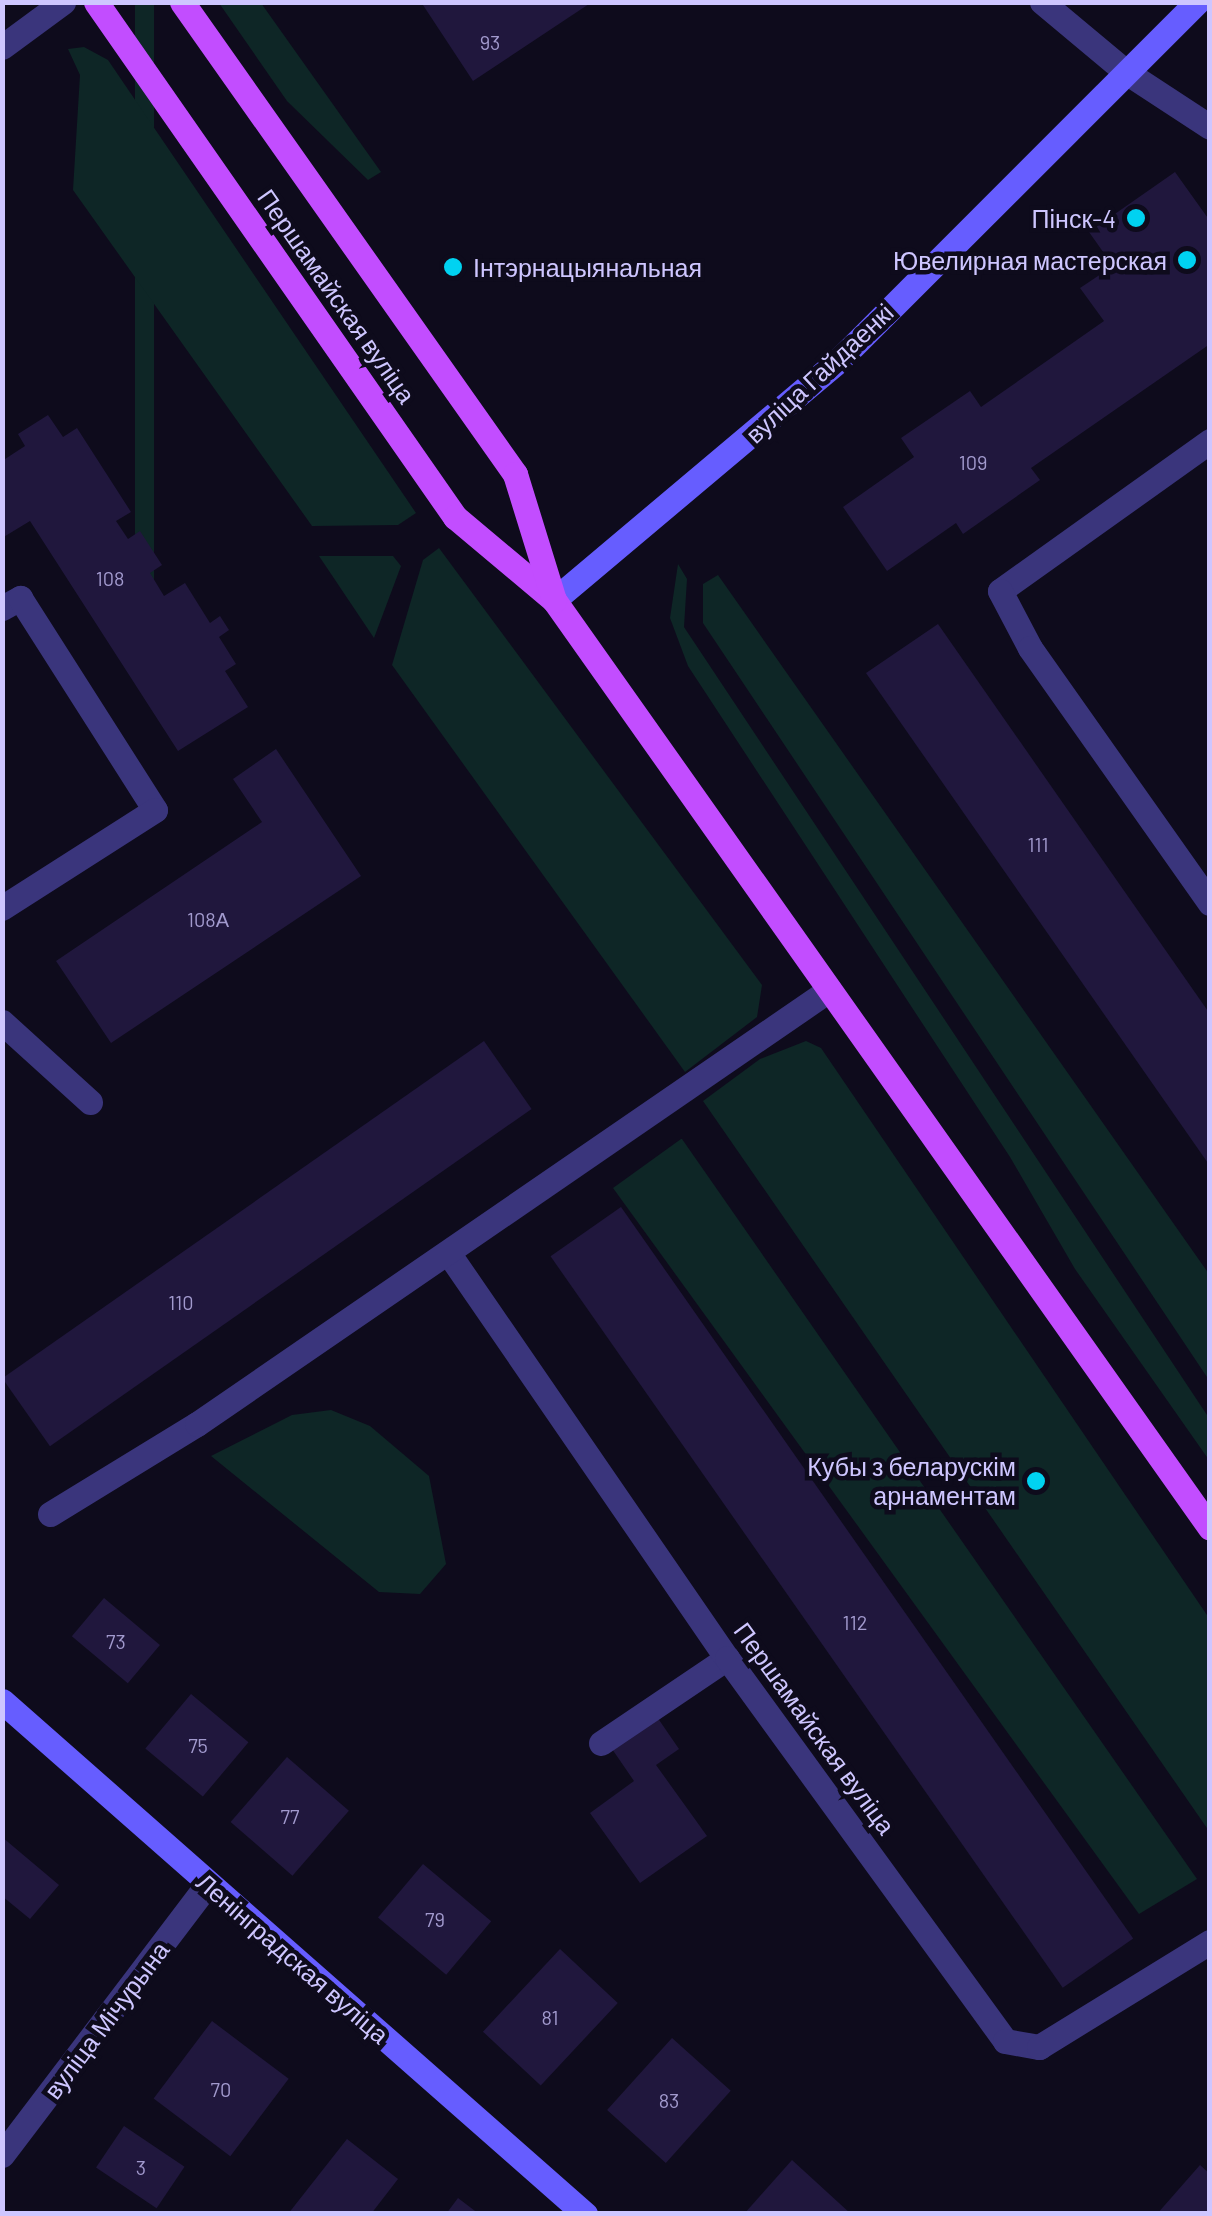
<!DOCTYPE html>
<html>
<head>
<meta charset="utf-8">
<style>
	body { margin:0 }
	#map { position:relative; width:1212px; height:2216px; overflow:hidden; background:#0e0b1c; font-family:Barlow,sans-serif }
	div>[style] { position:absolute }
	.green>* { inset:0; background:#0e2626; transform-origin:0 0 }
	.building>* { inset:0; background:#20173d; transform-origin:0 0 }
	.lane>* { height:25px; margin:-12.5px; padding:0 12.5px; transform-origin:12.5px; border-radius:12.5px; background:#3a357c }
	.street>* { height:25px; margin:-12.5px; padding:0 12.5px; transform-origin:12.5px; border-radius:12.5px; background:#3a357c }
	.secondary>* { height:25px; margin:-12.5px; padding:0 12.5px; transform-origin:12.5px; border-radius:12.5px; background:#665dff }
	.primary>* { height:25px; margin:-12.5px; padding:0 12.5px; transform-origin:12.5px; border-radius:12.5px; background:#c24dff }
	.dots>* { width:28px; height:28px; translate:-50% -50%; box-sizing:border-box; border:5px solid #0e0b1c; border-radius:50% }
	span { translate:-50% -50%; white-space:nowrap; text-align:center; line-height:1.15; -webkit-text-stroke:9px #0e0b1c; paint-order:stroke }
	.number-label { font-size:20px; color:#a29ace }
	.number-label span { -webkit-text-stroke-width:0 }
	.poi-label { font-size:25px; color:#cec6ff }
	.right { translate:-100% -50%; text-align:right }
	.left { translate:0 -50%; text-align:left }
	.street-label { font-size:25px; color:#cec6ff }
	.frame { position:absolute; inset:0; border:5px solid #cec6ff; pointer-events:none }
</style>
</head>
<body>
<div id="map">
	<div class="green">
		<i style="left:135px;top:3px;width:19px;height:581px"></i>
		<i style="clip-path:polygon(219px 3px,261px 3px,381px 172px,368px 180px,287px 101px)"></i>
		<i style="clip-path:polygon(84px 47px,108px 60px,416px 513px,398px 525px,312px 526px,73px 190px,80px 75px,68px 49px)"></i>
		<i style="clip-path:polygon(439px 548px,762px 985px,757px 1017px,685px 1072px,392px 665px,423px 560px)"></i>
		<i style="clip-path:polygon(319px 556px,393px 556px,401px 566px,374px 638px)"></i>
		<i style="clip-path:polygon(678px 564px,687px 579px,684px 627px,1209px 1418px,1209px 1460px,1075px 1269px,1010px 1157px,688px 666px,670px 618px)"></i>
		<i style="clip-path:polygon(718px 575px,1209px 1274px,1209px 1380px,703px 623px,703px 584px)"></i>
		<i style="clip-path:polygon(806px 1041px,821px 1048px,1209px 1618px,1209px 1831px,703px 1101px,760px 1059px)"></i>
		<i style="clip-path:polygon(681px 1139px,682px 1139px,1197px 1879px,1139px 1914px,613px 1188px)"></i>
		<i style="clip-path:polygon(331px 1410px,370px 1426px,429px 1476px,446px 1564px,420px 1594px,379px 1592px,211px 1456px,292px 1415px)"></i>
	</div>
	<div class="building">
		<i style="clip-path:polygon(421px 2px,592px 2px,473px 81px)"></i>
		<i style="clip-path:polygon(1175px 172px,1210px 221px,1210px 344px,1031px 468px,1040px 480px,963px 534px,956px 523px,887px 571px,843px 507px,914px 457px,901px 438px,970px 391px,981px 407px,1104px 321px,1080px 288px,1113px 266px,1089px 232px)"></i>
		<i style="clip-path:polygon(48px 415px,63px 437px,77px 428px,131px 512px,116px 521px,128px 539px,140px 531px,162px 565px,150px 573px,164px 596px,185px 583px,210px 623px,220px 616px,229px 630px,219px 637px,236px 664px,225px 671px,248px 707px,178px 751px,30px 521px,2px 538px,2px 461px,25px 446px,18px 434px)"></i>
		<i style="clip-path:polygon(938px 624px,1210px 1014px,1210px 1166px,866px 673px)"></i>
		<i style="clip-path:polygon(276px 749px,361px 876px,111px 1043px,56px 961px,262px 822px,233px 779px)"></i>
		<i style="left:484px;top:1041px;width:83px;height:588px;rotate:55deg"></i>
		<i style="left:621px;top:1207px;width:893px;height:86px;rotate:55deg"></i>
		<i style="left:104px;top:1598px;width:73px;height:50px;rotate:40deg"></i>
		<i style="left:191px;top:1694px;width:75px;height:71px;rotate:40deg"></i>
		<i style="clip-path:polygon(655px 1714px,679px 1749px,656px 1765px,707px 1836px,640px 1883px,590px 1813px,634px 1781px,610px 1746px)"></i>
		<i style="left:287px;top:1757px;width:82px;height:86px;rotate:41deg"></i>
		<i style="clip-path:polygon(2px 1837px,59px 1885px,30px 1919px,2px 1896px)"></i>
		<i style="left:423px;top:1864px;width:89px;height:70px;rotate:40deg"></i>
		<i style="left:560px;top:1949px;width:79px;height:113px;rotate:43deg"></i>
		<i style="left:212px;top:2021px;width:96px;height:97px;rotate:37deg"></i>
		<i style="left:672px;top:2038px;width:79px;height:97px;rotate:42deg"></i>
		<i style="left:124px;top:2126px;width:73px;height:50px;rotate:34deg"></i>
		<i style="clip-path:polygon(347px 2139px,398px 2179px,371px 2214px,288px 2214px)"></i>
		<i style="clip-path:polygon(792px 2160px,851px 2214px,744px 2214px)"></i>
		<i style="clip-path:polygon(1200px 2165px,1210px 2174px,1210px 2214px,1157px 2214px)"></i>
		<i style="clip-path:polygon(458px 2198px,479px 2214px,446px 2214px)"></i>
	</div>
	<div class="lane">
		<i style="left:1126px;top:72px;width:100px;rotate:33.2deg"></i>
		<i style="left:1210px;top:441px;width:258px;rotate:144.5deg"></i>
		<i style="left:1000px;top:591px;width:64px;rotate:62.2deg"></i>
		<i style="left:1030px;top:648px;width:312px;rotate:54.8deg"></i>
		<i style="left:2px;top:608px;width:21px;rotate:-29deg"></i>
		<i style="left:20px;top:598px;width:251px;rotate:57.5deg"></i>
		<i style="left:155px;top:810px;width:182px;rotate:147.4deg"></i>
		<i style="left:601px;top:1743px;width:152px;rotate:-34deg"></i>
	</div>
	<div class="street">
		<i style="left:1042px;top:2px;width:109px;rotate:39.8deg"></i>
		<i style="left:2px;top:47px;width:76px;rotate:-36.4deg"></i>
		<i style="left:2px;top:1022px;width:119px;rotate:42.3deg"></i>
		<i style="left:449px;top:1254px;width:490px;rotate:55.5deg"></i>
		<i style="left:727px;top:1658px;width:473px;rotate:54deg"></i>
		<i style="left:1005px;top:2041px;width:35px;rotate:10deg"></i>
		<i style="left:1039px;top:2047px;width:201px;rotate:-31.6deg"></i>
		<i style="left:50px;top:1514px;width:172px;rotate:-31.5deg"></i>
		<i style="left:197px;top:1424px;width:767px;rotate:-34.48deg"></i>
		<i style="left:2px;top:2155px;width:340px;rotate:-52.8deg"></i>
	</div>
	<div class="secondary">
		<i style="left:554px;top:600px;width:374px;rotate:-40.1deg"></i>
		<i style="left:840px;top:359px;width:505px;rotate:-45deg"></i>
		<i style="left:2px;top:1701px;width:777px;rotate:41.35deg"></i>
	</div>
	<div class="primary">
		<i style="left:96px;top:2px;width:628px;rotate:55.12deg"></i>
		<i style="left:455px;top:517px;width:129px;rotate:40deg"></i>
		<i style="left:554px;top:600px;width:1136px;rotate:54.74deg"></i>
		<i style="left:182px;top:2px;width:578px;rotate:54.8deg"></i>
		<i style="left:515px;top:474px;width:132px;rotate:72.8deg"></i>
	</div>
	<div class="dots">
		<i style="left:1136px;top:218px;background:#00d2f1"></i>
		<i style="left:1187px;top:260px;background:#00d2f1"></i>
		<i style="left:453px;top:267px;background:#00d2f1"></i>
		<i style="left:1036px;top:1481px;background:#00d2f1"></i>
	</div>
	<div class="number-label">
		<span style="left:490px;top:42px">93</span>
		<span style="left:973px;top:462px">109</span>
		<span style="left:110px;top:578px">108</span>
		<span style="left:1038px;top:844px">111</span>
		<span style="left:208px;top:919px">108А</span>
		<span style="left:181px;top:1302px">110</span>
		<span style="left:855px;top:1622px">112</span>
		<span style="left:116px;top:1641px">73</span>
		<span style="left:198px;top:1745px">75</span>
		<span style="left:290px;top:1816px">77</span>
		<span style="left:435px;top:1919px">79</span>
		<span style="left:550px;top:2017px">81</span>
		<span style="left:221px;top:2089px">70</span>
		<span style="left:669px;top:2100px">83</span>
		<span style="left:141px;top:2167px">3</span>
	</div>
	<div class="poi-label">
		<span class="right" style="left:1116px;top:218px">Пінск-4</span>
		<span class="right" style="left:1167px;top:260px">Ювелирная мастерская</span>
		<span class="left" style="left:473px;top:267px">Інтэрнацыянальная</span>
		<span class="right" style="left:1016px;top:1481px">Кубы з беларускім<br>арнаментам</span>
	</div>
	<div class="street-label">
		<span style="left:337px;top:296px;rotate:55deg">Першамайская вуліца</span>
		<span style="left:819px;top:373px;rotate:-43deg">вуліца Гайдаенкі</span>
		<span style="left:815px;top:1728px;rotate:54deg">Першамайская вуліца</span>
		<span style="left:293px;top:1958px;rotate:41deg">Ленінградская вуліца</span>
		<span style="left:106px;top:2020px;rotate:-53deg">вуліца Мічурына</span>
	</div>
	<div class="frame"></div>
</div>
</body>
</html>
